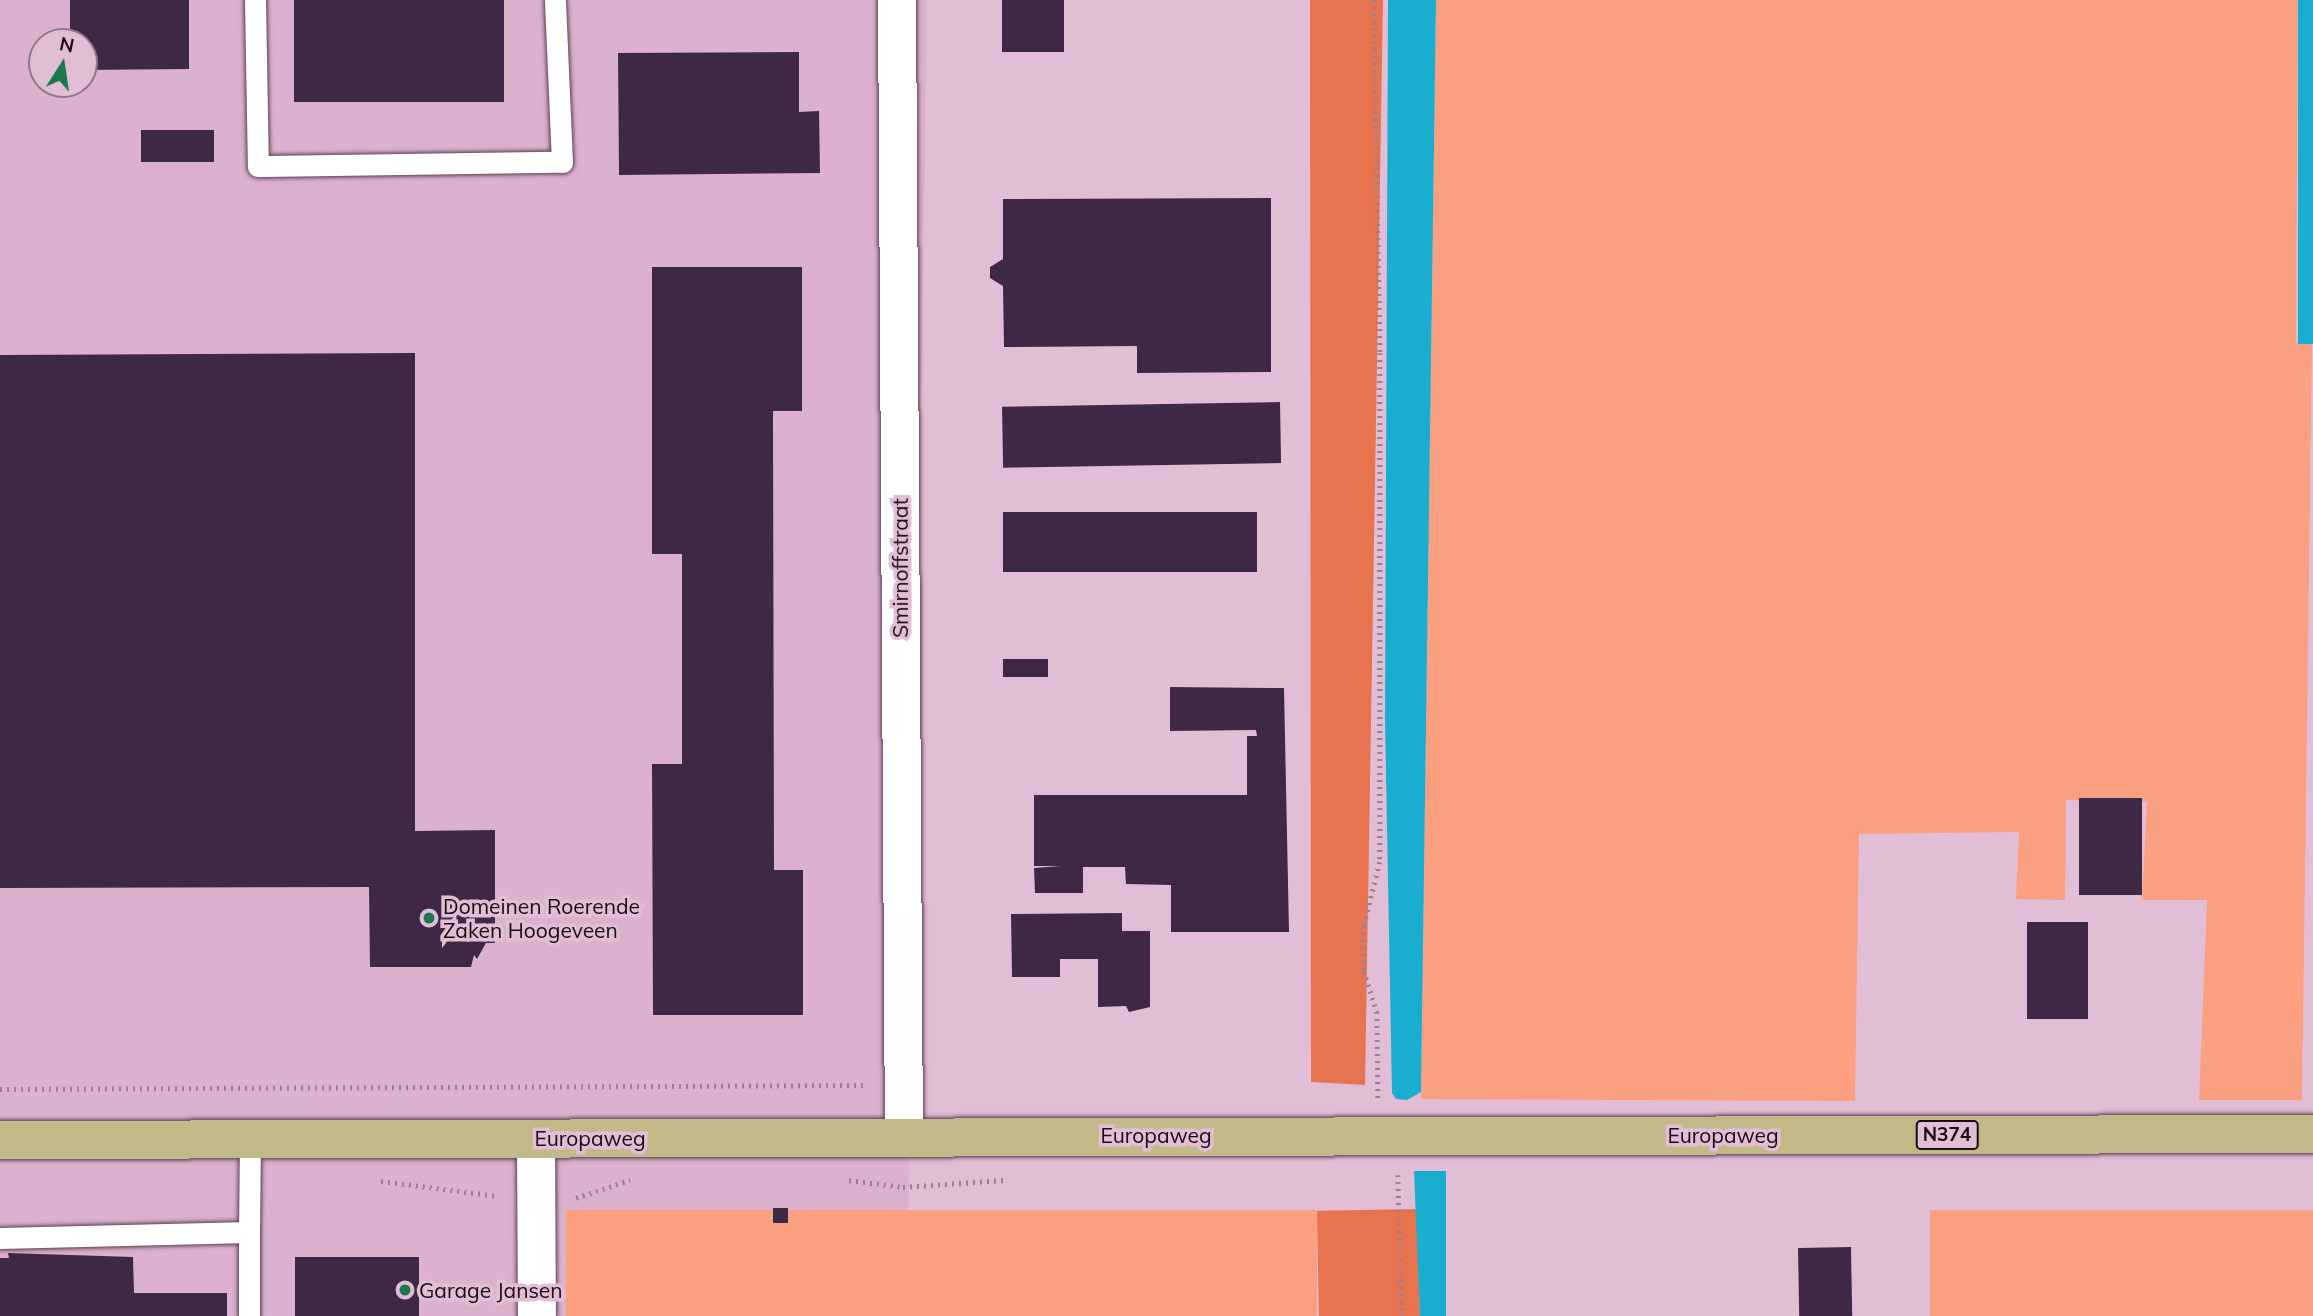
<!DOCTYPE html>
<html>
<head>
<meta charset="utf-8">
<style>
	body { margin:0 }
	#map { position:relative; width:2313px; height:1316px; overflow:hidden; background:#e2bed6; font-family:Mulish,sans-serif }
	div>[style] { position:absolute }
	.built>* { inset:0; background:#dbb1cd }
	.green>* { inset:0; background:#fb9f81; transform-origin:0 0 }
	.forest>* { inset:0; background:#e7744f; transform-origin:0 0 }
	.water>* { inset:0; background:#19aed0; transform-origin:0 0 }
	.building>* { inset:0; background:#3d2943; transform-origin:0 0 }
	.path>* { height:4.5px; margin-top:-2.25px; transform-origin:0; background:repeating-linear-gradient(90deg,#9b8092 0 2px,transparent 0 7px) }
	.roads { filter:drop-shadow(0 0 2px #5d4054) drop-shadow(0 0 2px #5d4054) }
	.service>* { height:21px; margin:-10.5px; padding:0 10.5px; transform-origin:10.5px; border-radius:10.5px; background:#fff }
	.minor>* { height:38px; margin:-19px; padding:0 19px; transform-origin:19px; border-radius:19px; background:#fff }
	.primary>* { height:38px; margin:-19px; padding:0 19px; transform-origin:19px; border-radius:19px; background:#c2b988 }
	.dots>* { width:19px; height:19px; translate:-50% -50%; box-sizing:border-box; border:4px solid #e2bed6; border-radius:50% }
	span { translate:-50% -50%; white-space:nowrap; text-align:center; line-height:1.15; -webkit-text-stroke:7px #e2bed6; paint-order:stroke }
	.shield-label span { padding:2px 5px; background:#e2bed6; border:2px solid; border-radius:5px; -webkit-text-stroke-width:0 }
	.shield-label { font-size:19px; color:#180c14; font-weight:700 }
	.street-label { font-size:21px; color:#180c14 }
	.poi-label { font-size:21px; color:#180c14 }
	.left { translate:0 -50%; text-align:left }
	.north { position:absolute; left:28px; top:28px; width:70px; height:70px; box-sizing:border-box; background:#e2bed6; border:2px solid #917788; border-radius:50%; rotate:12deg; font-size:19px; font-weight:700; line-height:28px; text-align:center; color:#180c14 }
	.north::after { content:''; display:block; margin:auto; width:24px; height:32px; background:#1c794f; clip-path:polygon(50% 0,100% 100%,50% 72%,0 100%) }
</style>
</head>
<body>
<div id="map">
	<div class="built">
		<i style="clip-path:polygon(evenodd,0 0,927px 0,907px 1316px,0 1316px,0 0,42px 42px,84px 42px,84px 84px,42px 84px,42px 42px)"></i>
	</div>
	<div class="green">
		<i style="clip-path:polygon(1436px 0,2298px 0,2296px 343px,2312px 344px,2302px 1100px,2199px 1100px,2207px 900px,2142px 900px,2147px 802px,2066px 800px,2065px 900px,2016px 899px,2019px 832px,1859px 834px,1855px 1101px,1421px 1099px)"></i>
		<i style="left:1317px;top:1210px;width:106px;height:751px;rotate:90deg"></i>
		<i style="left:1930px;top:1210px;width:383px;height:106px"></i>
	</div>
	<div class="forest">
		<i style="clip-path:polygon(1310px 0,1383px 0,1365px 1085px,1311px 1082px)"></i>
		<i style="left:1418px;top:1209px;width:107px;height:101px;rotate:89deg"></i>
	</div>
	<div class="water">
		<i style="clip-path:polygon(1388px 0,1436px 0,1421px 1092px,1407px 1100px,1396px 1099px,1392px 1093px,1385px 721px)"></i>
		<i style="left:2298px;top:0;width:15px;height:344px"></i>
		<i style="clip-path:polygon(1414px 1171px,1446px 1171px,1446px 1316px,1420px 1316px)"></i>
	</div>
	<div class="building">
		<i style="clip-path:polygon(70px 0,189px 0,189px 69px,84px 70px,84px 42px,70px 42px)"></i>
		<i style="left:294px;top:0;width:210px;height:102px"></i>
		<i style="left:1002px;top:0;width:62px;height:52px"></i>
		<i style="clip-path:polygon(799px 52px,799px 112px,819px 111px,820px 173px,619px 175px,618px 53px)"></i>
		<i style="left:141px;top:130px;width:73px;height:32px"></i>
		<i style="clip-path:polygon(1271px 198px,1271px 372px,1137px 373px,1137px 346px,1004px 347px,1003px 286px,990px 278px,990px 267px,1003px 259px,1003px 199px)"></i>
		<i style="clip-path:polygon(652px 267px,802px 267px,802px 411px,773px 411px,774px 870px,803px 870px,803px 1015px,653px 1015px,652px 764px,682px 764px,682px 554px,652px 554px)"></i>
		<i style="clip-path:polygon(415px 353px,415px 831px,495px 830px,495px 943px,486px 943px,477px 959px,474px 955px,471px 967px,370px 967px,369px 887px,0 888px,0 355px)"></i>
		<i style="left:1280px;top:402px;width:61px;height:278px;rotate:89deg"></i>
		<i style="left:1257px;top:512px;width:60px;height:254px;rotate:90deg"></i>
		<i style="left:1003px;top:659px;width:45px;height:18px"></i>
		<i style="clip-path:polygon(1170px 687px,1284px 688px,1289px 932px,1171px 932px,1171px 885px,1126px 884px,1125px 867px,1083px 867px,1083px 893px,1035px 893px,1034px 868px,1061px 866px,1034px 866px,1034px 795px,1247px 795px,1247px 736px,1257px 736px,1256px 730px,1170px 731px)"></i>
		<i style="left:2079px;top:798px;width:63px;height:97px"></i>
		<i style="clip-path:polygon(1122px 913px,1122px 931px,1150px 931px,1150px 1007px,1129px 1012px,1126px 1006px,1098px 1007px,1098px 959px,1060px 959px,1060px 977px,1012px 977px,1011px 914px)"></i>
		<i style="left:2027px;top:922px;width:61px;height:97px"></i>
		<i style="left:773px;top:1208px;width:15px;height:15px"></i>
		<i style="left:1851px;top:1247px;width:69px;height:53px;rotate:89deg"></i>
		<i style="clip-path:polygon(8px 1253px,133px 1257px,134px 1293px,227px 1293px,227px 1316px,0 1316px,0 1258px,9px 1258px)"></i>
		<i style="left:295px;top:1257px;width:124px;height:59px"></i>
	</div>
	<div class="path">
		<i style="left:1374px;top:0;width:353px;rotate:89deg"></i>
		<i style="left:1380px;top:353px;width:509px;rotate:90deg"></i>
		<i style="left:1380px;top:862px;width:66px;rotate:104deg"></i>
		<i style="left:1364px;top:926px;width:45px;rotate:90deg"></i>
		<i style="left:1364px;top:971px;width:43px;rotate:72.4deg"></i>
		<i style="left:1377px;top:1012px;width:86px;rotate:89.3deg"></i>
		<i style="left:0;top:1089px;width:865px;rotate:-0.26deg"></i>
		<i style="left:1398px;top:1175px;width:141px;rotate:88.4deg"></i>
		<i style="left:849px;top:1180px;width:54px;rotate:7.4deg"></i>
		<i style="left:903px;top:1187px;width:101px;rotate:-4deg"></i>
		<i style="left:381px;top:1181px;width:118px;rotate:7.3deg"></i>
		<i style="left:576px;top:1198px;width:57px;rotate:-18.4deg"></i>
	</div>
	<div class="roads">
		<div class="service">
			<i style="left:255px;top:0;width:166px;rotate:89deg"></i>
			<i style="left:258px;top:166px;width:304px;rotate:-0.8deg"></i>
			<i style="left:562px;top:162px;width:162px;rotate:-92.5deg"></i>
			<i style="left:0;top:1238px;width:249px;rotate:-1.4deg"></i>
			<i style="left:249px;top:1232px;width:93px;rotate:-89.4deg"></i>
			<i style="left:249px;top:1316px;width:84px;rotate:-90deg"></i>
		</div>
		<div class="minor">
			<i style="left:897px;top:0;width:1136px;rotate:89.65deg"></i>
			<i style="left:536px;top:1139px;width:177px;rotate:89.7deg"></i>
		</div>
		<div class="primary">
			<i style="left:0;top:1140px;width:2313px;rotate:-0.15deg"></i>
		</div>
	</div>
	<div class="dots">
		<i style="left:429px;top:918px;background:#1c794f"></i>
		<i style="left:405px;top:1290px;background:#1c794f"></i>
	</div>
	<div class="shield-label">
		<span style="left:1947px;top:1135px">N374</span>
	</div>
	<div class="street-label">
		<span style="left:900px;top:568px;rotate:-90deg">Smirnoffstraat</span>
		<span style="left:1156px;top:1135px">Europaweg</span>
		<span style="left:1723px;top:1135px">Europaweg</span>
		<span style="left:590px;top:1138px">Europaweg</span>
	</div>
	<div class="poi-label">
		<span class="left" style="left:443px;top:918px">Domeinen Roerende<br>Zaken Hoogeveen</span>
		<span class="left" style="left:419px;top:1290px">Garage Jansen</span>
	</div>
	<div class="north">N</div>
</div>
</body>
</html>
